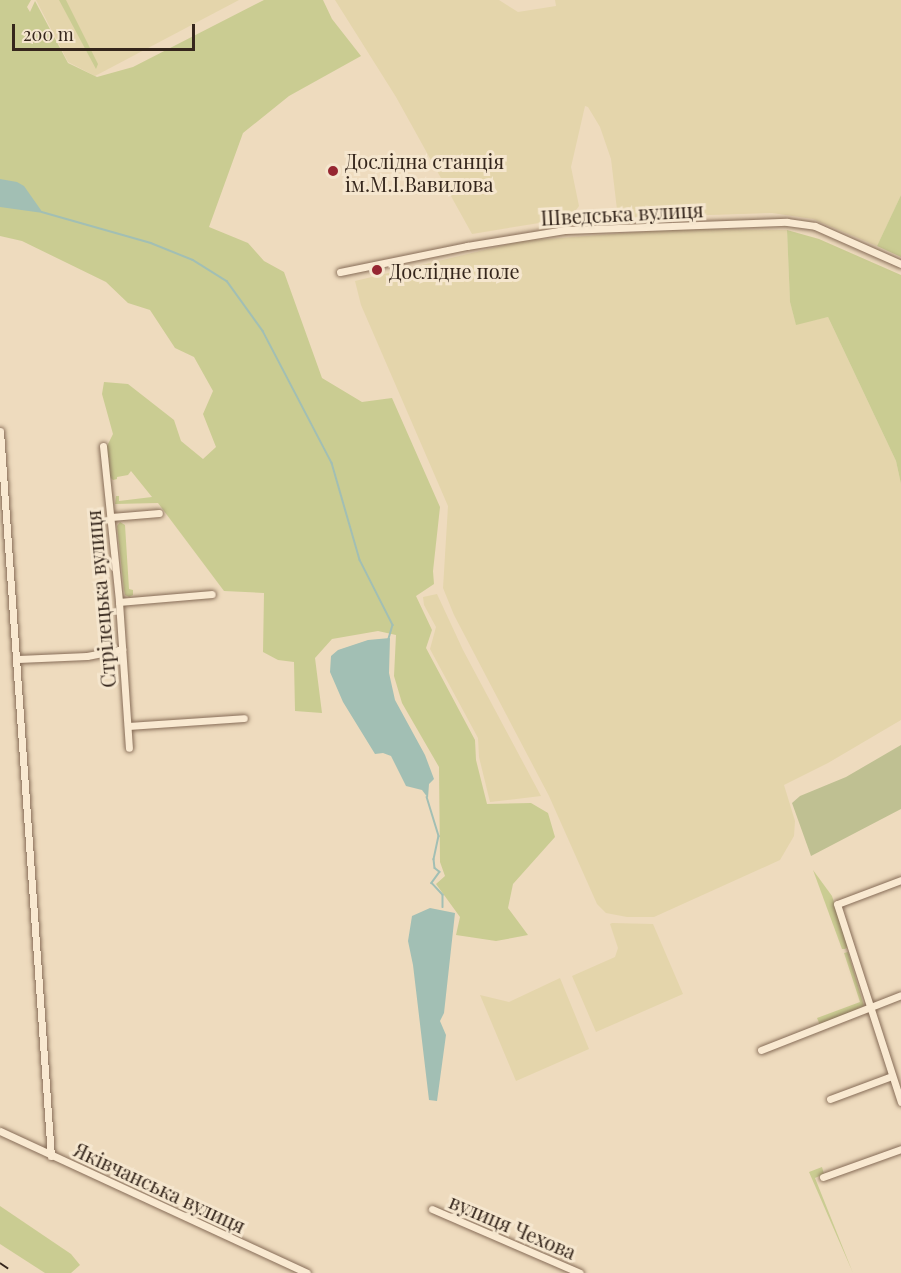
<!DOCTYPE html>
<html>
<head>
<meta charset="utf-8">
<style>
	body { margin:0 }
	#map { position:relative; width:901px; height:1273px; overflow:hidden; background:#eedbbe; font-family:"Playfair Display",serif }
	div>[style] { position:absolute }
	.farmland>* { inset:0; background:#e4d5ab }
	.green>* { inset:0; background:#cacc92 }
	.cemetery>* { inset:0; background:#bfc092 }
	.water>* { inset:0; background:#a2bfb4 }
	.stream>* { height:1.5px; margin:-0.75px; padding:0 0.75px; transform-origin:0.75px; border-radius:0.75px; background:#a2bfb4 }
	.roads { filter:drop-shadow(0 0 2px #866c57) drop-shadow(0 0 2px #866c57) }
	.street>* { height:7px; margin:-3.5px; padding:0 3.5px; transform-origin:3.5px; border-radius:3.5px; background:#f9e9d1 }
	.rail>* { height:1.5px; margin-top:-0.75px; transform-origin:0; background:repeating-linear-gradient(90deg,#35261c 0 10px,transparent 0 20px) }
	.dots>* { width:16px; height:16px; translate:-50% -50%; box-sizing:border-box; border:3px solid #f5e6ce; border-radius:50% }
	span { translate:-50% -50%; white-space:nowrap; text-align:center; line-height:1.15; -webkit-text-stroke:6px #f5e6ce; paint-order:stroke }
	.poi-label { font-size:20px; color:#35261c }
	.left { translate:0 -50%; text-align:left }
	.street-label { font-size:20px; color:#35261c }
	.scale { position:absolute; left:12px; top:24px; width:183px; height:27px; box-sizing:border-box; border:3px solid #35261c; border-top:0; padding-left:8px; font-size:18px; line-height:21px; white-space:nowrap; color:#35261c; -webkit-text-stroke:4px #f5e6ce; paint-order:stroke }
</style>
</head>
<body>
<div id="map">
	<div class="farmland">
		<i style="clip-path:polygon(36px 0,239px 0,95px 76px,68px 62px)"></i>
		<i style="clip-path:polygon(335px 0,499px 0,518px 12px,556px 6px,555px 0,901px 0,901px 195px,877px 246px,813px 219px,772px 213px,618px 218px,611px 159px,600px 127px,588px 107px,585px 106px,571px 167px,579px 206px,570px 218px,472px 234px,396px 97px)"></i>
		<i style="clip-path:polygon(676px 229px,787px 230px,790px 302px,796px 324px,828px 317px,896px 461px,901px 484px,901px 720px,828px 763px,784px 785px,795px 821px,794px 836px,780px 860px,654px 917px,627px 917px,606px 913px,597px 904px,549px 796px,454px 615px,443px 588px,448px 506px,361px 305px,355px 281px,522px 241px)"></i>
		<i style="clip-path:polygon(437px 594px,463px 650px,541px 796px,490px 802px,479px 757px,478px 738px,430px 649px,436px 627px,424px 605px,423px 597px)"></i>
		<i style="clip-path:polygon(612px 923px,653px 924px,683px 994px,596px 1032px,572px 976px,615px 957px,618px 948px,610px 924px)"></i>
		<i style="clip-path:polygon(560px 978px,589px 1049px,516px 1081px,480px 995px,509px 1002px)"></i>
	</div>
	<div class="green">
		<i style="clip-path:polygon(0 0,31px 0,27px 7px,30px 12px,35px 1px,68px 63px,97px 77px,133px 67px,264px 0,323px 0,332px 19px,361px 56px,289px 96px,243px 133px,209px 227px,248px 243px,264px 261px,284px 272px,322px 378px,362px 402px,392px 398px,440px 507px,433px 571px,434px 584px,416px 596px,432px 630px,426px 648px,475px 740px,476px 760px,487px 804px,531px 803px,548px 813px,555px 837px,513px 884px,508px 908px,528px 935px,496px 941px,456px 935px,460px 917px,436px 884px,445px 876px,440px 862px,439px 767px,402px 703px,394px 676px,396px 635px,378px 631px,332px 639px,315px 658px,322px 713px,295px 711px,294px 662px,278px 660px,263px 652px,264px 593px,224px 591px,158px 503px,115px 504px,116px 496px,119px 496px,119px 501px,152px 497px,131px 471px,128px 475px,117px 477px,117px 479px,113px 480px,109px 476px,109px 459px,103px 446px,107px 446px,113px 434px,102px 394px,104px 382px,128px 384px,174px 420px,181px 441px,203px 459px,216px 447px,203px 414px,213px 391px,194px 357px,175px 348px,150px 310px,128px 303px,106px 282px,22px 241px,0 236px)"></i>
		<i style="clip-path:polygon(59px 0,66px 0,98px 64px,96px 69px)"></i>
		<i style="clip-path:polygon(901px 195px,901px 257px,877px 246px)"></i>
		<i style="clip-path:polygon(787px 230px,819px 239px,901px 275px,901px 484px,896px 461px,828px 317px,796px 325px,790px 302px)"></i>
		<i style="clip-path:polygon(120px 522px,125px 525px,129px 589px,133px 590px,133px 595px,129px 597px,125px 595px,124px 590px,117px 526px)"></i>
		<i style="clip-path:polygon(813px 870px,832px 896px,848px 947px,845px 949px,842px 949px)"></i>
		<i style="clip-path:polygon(848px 952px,864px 1006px,820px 1025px,817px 1018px,860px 1002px,844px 953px)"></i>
		<i style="clip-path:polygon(822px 1167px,824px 1174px,815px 1178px,853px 1273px,809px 1172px)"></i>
		<i style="clip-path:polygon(0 1206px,71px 1254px,80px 1265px,71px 1273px,45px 1273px,0 1244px)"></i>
	</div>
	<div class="cemetery">
		<i style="clip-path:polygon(901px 745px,901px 809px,811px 856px,792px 803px,800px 796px,846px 777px)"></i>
	</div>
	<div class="water">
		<i style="clip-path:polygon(0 179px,17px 182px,24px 186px,43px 213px,0 207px)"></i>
		<i style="clip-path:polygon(390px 638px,389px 673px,395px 700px,425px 755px,434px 779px,429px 784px,428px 798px,422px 790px,406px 786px,391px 756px,383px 753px,375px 754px,343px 702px,330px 672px,331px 656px,338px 650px,368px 640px)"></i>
		<i style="clip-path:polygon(430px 908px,455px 913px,444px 1013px,440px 1021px,446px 1035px,437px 1101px,429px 1100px,413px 965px,408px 941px,412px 916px)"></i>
	</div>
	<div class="stream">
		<i style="left:42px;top:212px;width:113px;rotate:15.9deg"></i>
		<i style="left:151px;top:243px;width:45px;rotate:22deg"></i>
		<i style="left:193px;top:260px;width:40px;rotate:32deg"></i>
		<i style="left:227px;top:281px;width:62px;rotate:54.2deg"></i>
		<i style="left:263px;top:331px;width:149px;rotate:62.4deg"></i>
		<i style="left:332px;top:463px;width:101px;rotate:73.9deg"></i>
		<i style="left:360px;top:560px;width:73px;rotate:63.1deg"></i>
		<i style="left:393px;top:625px;width:15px;rotate:106deg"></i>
		<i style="left:427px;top:797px;width:41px;rotate:72.9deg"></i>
		<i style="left:439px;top:836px;width:24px;rotate:102deg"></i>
		<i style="left:434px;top:859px;width:9px;rotate:84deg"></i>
		<i style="left:435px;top:868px;width:6px;rotate:39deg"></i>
		<i style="left:440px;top:872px;width:14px;rotate:126deg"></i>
		<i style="left:432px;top:883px;width:16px;rotate:47deg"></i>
		<i style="left:443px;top:895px;width:12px;rotate:90deg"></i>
	</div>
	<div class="roads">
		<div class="street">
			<i style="left:340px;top:272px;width:130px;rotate:-11.6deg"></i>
			<i style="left:467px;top:246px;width:99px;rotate:-9.3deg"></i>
			<i style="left:565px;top:230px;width:222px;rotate:-2.1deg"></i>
			<i style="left:787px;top:222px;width:28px;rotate:8deg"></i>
			<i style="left:815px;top:226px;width:94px;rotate:23.8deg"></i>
			<i style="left:0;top:431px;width:727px;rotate:85.98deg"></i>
			<i style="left:103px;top:446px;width:157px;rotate:84.1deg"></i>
			<i style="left:119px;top:602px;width:146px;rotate:86.1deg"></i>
			<i style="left:111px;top:517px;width:48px;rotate:-4.8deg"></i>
			<i style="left:119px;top:602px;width:93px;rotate:-4.9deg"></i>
			<i style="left:18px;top:659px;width:69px;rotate:-2.5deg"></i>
			<i style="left:87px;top:656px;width:36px;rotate:-11deg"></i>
			<i style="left:128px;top:726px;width:116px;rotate:-3.9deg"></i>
			<i style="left:901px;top:880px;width:68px;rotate:159.4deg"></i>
			<i style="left:837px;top:904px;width:208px;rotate:72.1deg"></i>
			<i style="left:761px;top:1050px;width:150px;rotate:-21.4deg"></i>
			<i style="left:830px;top:1099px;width:66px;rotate:-20.4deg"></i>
			<i style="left:0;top:1131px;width:338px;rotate:24.8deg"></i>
			<i style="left:823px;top:1177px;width:83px;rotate:-19.7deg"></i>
			<i style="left:432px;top:1209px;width:161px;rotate:23.4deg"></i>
		</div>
	</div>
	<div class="rail">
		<i style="left:0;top:1263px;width:18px;rotate:34deg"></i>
	</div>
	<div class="dots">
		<i style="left:333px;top:171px;background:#962631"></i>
		<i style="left:377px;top:270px;background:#962631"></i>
	</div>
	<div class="poi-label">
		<span class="left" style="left:345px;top:172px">Дослідна станція<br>ім.М.І.Вавилова</span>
		<span class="left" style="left:389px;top:270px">Дослідне поле</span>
	</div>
	<div class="street-label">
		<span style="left:622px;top:213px;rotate:-3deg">Шведська вулиця</span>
		<span style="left:100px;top:599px;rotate:-95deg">Стрілецька вулиця</span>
		<span style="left:160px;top:1187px;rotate:25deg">Яківчанська вулиця</span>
		<span style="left:513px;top:1226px;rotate:23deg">вулиця Чехова</span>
	</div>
	<div class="scale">200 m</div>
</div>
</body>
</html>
